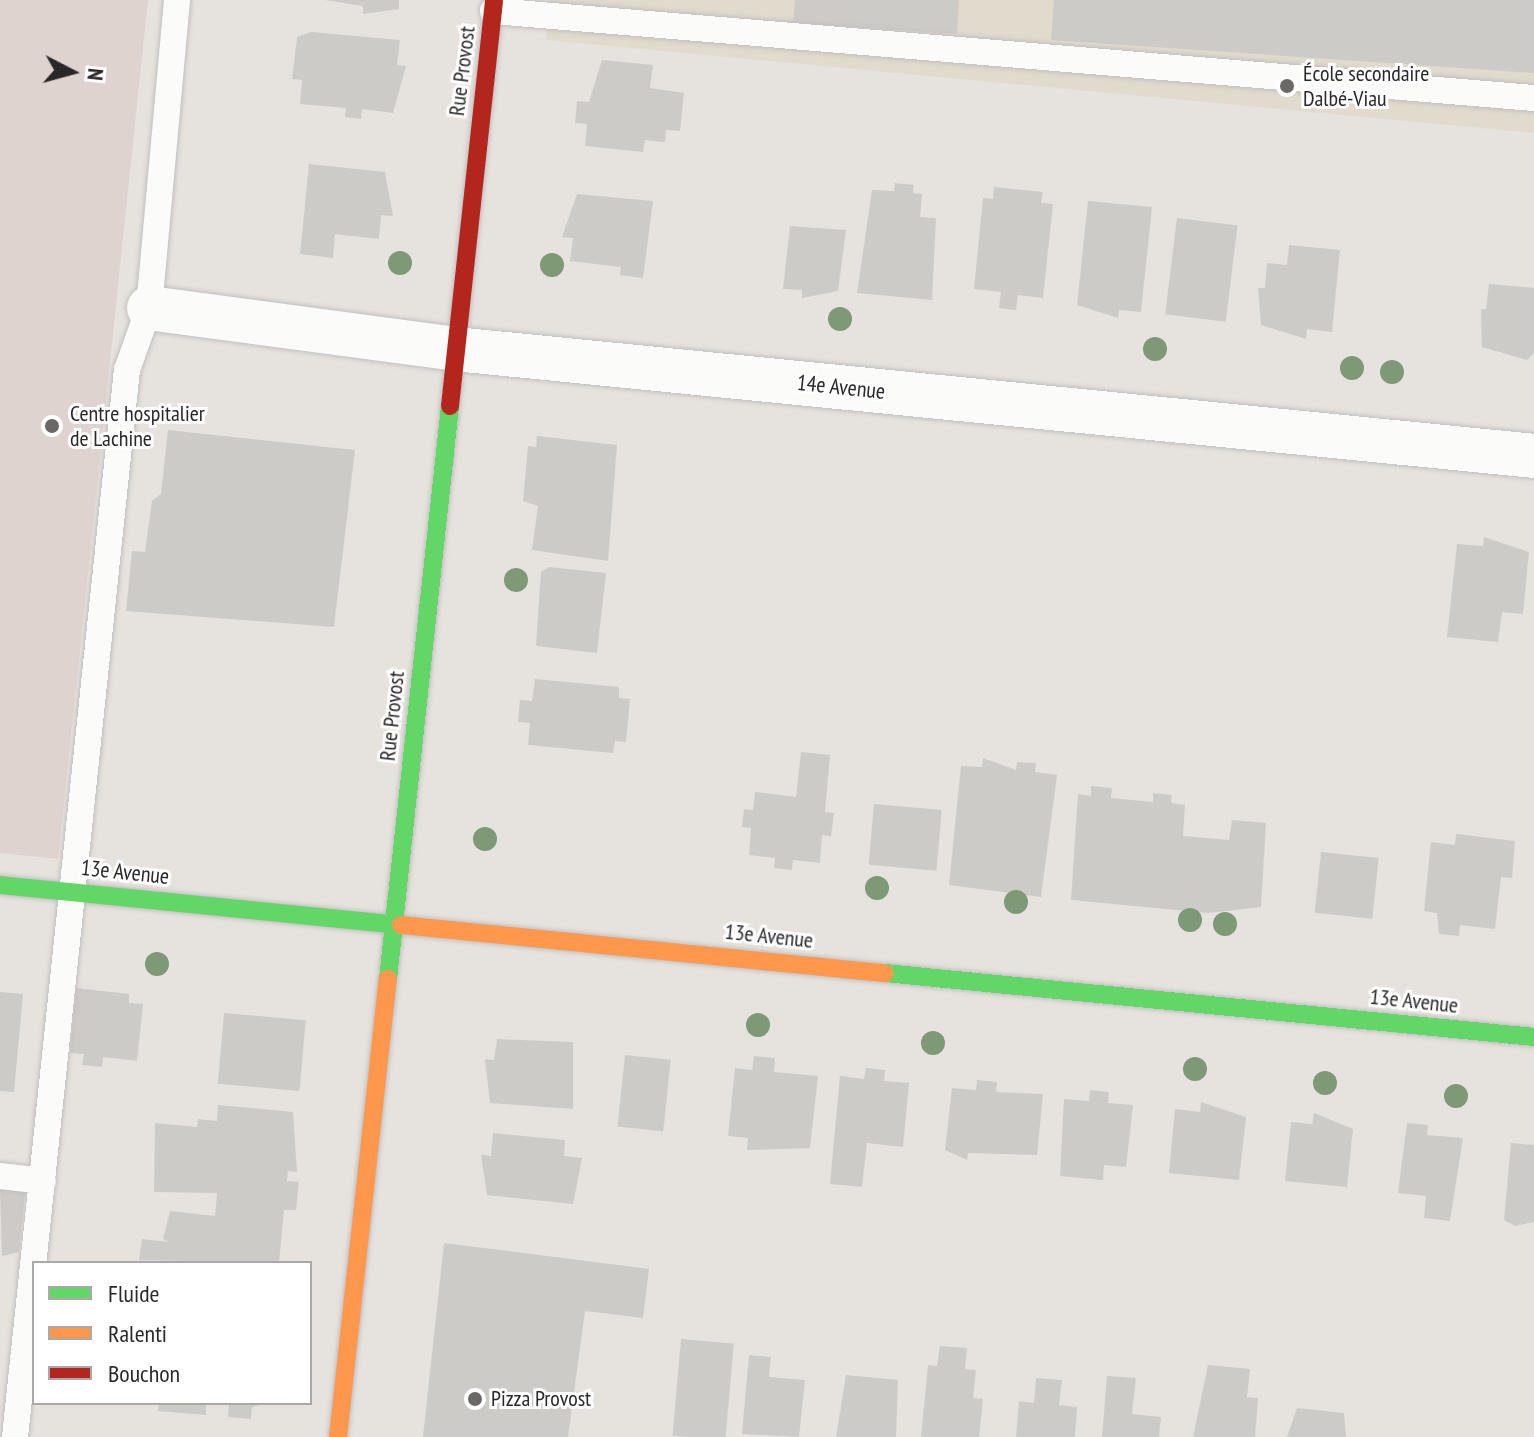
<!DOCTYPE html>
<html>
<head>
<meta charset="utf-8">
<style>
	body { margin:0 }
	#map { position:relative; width:1534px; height:1437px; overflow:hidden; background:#e6e3de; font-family:"PT Sans Narrow",sans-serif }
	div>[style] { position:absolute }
	.education>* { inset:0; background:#e0dbcd }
	.medical>* { inset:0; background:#dfd3d0 }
	.building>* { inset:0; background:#cdcbc7; transform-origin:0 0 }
	.roads { filter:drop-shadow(0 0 2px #c0bfbf) drop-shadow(0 0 2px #c0bfbf) }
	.lane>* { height:26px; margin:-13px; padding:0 13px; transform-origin:13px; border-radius:13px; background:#fbfbfa }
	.street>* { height:44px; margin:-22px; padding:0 22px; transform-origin:22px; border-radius:22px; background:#fbfbfa }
	.fast>* { height:18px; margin:-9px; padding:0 9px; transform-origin:9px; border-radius:9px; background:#63d668 }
	.slow>* { height:18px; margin:-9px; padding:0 9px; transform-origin:9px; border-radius:9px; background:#ff974d }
	.jam>* { height:18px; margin:-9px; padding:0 9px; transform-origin:9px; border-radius:9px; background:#b3261e }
	.trees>* { width:24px; height:24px; margin:-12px; border-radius:50%; background:#7d9976 }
	.dots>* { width:22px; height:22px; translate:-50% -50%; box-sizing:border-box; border:4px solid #fff; border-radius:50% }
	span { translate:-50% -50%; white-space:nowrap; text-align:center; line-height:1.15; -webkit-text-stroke:6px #fff; paint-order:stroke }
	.street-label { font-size:22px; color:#282828 }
	.poi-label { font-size:22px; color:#282828 }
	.left { translate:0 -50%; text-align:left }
	.legend { position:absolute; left:32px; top:1261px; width:280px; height:144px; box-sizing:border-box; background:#fff; border:2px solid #a9a9a9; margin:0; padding:10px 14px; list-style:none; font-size:24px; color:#282828 }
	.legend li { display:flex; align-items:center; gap:16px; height:40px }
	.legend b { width:40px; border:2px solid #a9a9a9 }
	.north { position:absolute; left:32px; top:32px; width:80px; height:80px; -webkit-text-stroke:6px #fff; paint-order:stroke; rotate:96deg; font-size:22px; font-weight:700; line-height:32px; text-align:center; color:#282828 }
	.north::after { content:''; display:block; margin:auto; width:28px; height:36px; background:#282828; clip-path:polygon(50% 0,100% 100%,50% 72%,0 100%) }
</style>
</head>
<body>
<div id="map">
	<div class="education">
		<i style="clip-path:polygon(550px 0,1534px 0,1534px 133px,546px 40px)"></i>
	</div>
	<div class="medical">
		<i style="clip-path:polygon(0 0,148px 0,58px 859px,0 853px)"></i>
	</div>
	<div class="building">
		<i style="clip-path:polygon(325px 0,399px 0,399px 9px,363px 14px,363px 6px)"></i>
		<i style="clip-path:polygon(795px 0,959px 0,957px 34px,793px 23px)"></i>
		<i style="clip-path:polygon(1054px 0,1534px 0,1534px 73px,1051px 40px)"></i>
		<i style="clip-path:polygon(311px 32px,400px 40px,397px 65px,406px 66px,393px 113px,362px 109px,361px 119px,345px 117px,346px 108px,300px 104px,302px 80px,292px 79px,297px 37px)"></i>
		<i style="clip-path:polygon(602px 60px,653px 65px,650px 88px,684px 93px,680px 131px,666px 130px,665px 142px,645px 140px,643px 152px,585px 146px,587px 124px,575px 123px,577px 101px,589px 102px)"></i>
		<i style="clip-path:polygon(309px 164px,385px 172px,393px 216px,381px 215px,379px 239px,335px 234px,333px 258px,300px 254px)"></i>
		<i style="clip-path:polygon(895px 183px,914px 185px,913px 193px,922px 194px,920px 217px,936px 218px,932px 300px,857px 293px,872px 190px,894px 191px)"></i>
		<i style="clip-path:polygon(994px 187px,1043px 192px,1041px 203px,1053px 204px,1043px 298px,1018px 295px,1016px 310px,999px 308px,1001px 292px,974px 289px,983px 198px,993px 199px)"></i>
		<i style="clip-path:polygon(577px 194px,653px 201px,643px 278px,620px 275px,621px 267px,570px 261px,573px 238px,562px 237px)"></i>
		<i style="clip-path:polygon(1088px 201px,1152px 207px,1141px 312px,1119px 310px,1118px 318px,1077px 305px)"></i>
		<i style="left:1177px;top:218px;width:61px;height:97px;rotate:7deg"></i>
		<i style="clip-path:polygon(790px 226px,846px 230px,838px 291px,802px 298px,802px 290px,783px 289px)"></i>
		<i style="clip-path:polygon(1289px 245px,1340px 250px,1332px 332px,1307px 329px,1306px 339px,1261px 325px,1258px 288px,1265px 288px,1267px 263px,1287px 265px)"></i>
		<i style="clip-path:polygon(1489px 284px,1534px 288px,1534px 353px,1527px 360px,1482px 347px,1481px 309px,1486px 309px)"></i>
		<i style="clip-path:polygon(168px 430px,355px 450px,334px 627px,126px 611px,132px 551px,145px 552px,152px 501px,161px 494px)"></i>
		<i style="clip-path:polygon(537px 436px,617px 445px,608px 561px,532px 550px,538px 506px,523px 501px,528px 446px,536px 447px)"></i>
		<i style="clip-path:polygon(1484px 537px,1529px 552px,1523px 614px,1502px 612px,1498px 642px,1447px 637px,1457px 544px,1483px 546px)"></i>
		<i style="clip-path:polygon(549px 567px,606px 573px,597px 653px,536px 646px,541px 572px)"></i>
		<i style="clip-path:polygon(535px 679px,619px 687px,619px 698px,630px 699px,626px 742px,615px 741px,613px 753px,528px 745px,530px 723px,518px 722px,520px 700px,532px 701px)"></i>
		<i style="clip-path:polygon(801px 752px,830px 755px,825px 812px,834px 813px,831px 836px,822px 835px,820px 863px,793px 860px,792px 870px,774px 868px,775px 858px,749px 855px,751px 828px,742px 827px,744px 809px,753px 810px,755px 792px,796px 797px)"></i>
		<i style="clip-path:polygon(983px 758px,1016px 770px,1017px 762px,1036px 763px,1035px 772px,1057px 775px,1041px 897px,949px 885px,961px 766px,982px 767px)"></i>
		<i style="clip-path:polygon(1091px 786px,1112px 788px,1111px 798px,1153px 802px,1153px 793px,1172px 795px,1171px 803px,1185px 805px,1183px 836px,1229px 840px,1232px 820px,1266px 823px,1261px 907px,1208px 913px,1071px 900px,1078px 794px,1091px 796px)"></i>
		<i style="left:874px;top:804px;width:68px;height:61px;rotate:5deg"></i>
		<i style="clip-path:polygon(1456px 834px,1515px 841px,1512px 878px,1501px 877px,1495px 929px,1460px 925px,1459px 936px,1439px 934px,1437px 913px,1424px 911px,1431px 842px,1455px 845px)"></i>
		<i style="left:1321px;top:852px;width:58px;height:61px;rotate:6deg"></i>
		<i style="clip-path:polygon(76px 988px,129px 994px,129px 1003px,143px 1004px,137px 1061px,103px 1057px,102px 1067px,82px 1065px,84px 1054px,70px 1053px)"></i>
		<i style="clip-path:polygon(0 992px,23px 994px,14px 1092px,0 1091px)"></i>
		<i style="left:224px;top:1013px;width:82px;height:71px;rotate:5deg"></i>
		<i style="clip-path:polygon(497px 1039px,573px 1042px,573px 1109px,490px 1103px,485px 1059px,494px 1060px)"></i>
		<i style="left:625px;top:1055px;width:46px;height:72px;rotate:6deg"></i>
		<i style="clip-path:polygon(754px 1056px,775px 1058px,774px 1072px,818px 1076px,810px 1148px,747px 1150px,748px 1138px,728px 1136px,735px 1068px,752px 1070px)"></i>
		<i style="clip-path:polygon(866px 1068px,885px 1070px,884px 1081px,909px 1083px,903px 1147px,867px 1143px,862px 1187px,830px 1184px,840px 1076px,864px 1079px)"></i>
		<i style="clip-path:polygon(977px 1080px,997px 1082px,996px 1092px,1043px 1094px,1037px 1155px,968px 1153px,967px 1160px,945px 1150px,952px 1088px,976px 1090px)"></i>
		<i style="clip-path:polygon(1090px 1090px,1109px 1092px,1108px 1103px,1133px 1105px,1126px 1167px,1104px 1165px,1103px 1180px,1060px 1176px,1064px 1099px,1089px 1101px)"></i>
		<i style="clip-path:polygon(1201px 1102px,1246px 1117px,1239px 1180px,1169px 1173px,1175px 1109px,1200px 1112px)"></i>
		<i style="clip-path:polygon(218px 1105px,293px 1112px,297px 1172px,288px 1171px,287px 1181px,299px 1182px,296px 1210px,284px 1210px,279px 1263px,139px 1260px,142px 1239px,169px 1242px,163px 1239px,170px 1211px,215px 1216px,217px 1193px,154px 1192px,155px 1123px,197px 1127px,198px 1119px,217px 1121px)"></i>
		<i style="clip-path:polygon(1314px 1113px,1353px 1129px,1347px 1187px,1285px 1181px,1291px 1122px,1312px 1124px)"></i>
		<i style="clip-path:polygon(1407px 1123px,1428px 1125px,1427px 1135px,1463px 1138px,1450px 1221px,1424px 1218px,1426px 1196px,1398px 1193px)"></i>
		<i style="clip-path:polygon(493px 1133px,565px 1140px,564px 1156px,582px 1158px,573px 1204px,487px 1195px,481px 1155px,491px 1156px)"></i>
		<i style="clip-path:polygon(1511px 1143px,1534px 1145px,1534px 1222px,1515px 1226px,1504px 1220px)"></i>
		<i style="clip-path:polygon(0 1189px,25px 1191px,19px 1252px,2px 1256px)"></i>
		<i style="clip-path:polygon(444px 1243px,649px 1269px,643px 1318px,585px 1311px,568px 1437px,423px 1437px)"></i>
		<i style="left:681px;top:1339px;width:53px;height:97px;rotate:5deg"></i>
		<i style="clip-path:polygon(940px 1346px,967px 1348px,965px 1369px,976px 1370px,973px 1398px,983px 1399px,979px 1437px,921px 1437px,928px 1365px,937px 1366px)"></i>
		<i style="clip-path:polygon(749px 1355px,771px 1357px,769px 1377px,805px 1380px,799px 1437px,742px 1434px)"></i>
		<i style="clip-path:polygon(1208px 1365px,1250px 1369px,1247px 1397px,1258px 1398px,1255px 1437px,1193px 1437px)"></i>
		<i style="clip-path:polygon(846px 1375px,898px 1380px,896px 1437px,836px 1437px)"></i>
		<i style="clip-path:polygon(1107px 1376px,1136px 1378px,1132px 1414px,1161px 1417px,1159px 1437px,1102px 1437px)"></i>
		<i style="clip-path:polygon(1036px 1378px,1062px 1380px,1059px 1405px,1077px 1407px,1075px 1437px,1016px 1437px,1019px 1401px,1034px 1403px)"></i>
		<i style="clip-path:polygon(159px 1403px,206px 1403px,206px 1415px,158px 1411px)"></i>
		<i style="clip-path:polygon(229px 1403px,268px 1403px,252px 1407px,251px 1419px,228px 1417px)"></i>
		<i style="clip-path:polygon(1297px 1408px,1344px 1413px,1346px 1437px,1287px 1437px)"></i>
	</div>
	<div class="roads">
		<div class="lane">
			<i style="left:493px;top:11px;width:1045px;rotate:4.78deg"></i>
			<i style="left:0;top:1176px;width:43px;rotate:6.6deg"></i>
			<i style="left:15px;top:1437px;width:1073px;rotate:-84.01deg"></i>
			<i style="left:127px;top:370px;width:66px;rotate:-70.5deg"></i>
			<i style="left:149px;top:308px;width:309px;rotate:-84.8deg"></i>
		</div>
		<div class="street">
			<i style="left:149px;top:308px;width:309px;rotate:7.6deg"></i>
			<i style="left:455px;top:349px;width:1084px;rotate:5.66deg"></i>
		</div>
		<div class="fast">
			<i style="left:0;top:885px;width:403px;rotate:5.7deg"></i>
			<i style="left:885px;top:973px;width:652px;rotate:5.63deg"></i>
			<i style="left:388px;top:979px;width:576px;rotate:-83.82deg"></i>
		</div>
		<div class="slow">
			<i style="left:401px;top:925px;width:486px;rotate:5.7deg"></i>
			<i style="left:338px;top:1437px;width:461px;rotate:-83.8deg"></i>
		</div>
		<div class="jam">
			<i style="left:450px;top:406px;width:408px;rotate:-83.8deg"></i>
		</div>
	</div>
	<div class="trees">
		<i style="left:400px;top:263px"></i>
		<i style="left:552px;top:265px"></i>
		<i style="left:840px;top:319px"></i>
		<i style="left:1155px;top:349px"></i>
		<i style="left:1352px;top:368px"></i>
		<i style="left:1392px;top:372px"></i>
		<i style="left:516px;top:580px"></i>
		<i style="left:485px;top:839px"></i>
		<i style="left:877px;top:888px"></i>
		<i style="left:1016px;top:902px"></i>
		<i style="left:1190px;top:920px"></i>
		<i style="left:1225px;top:924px"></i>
		<i style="left:157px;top:964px"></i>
		<i style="left:758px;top:1025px"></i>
		<i style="left:933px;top:1043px"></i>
		<i style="left:1195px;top:1069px"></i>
		<i style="left:1325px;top:1083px"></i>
		<i style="left:1456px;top:1096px"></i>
	</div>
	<div class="dots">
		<i style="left:1287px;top:86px;background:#6a6968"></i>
		<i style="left:52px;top:426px;background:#6a6968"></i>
		<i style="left:475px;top:1399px;background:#6a6968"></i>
	</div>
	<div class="street-label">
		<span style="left:462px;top:71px;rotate:-83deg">Rue Provost</span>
		<span style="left:841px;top:387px;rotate:6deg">14e Avenue</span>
		<span style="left:392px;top:716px;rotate:-84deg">Rue Provost</span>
		<span style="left:125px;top:872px;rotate:6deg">13e Avenue</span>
		<span style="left:769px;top:936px;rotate:6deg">13e Avenue</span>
		<span style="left:1414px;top:1001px;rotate:6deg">13e Avenue</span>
	</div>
	<div class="poi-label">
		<span class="left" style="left:1303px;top:86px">École secondaire<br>Dalbé-Viau</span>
		<span class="left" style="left:70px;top:426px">Centre hospitalier<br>de Lachine</span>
		<span class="left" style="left:491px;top:1399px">Pizza Provost</span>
	</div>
	<ul class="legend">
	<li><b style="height:10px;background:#63d668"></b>Fluide</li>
	<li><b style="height:10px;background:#ff974d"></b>Ralenti</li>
	<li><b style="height:10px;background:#b3261e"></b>Bouchon</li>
	</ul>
	<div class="north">N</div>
</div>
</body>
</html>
